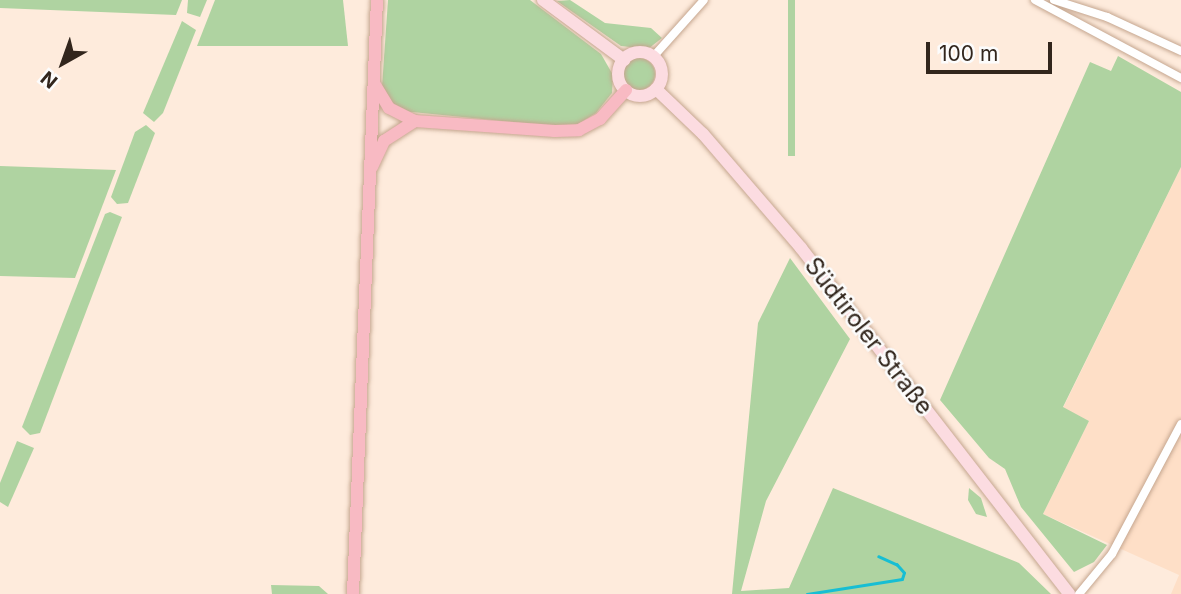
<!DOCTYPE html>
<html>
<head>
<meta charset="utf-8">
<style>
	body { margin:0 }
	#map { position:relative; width:1181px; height:594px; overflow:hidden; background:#feebdc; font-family:Inter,sans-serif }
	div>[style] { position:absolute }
	.built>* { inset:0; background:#fedfc7 }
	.green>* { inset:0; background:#afd3a1; transform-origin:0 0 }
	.round { border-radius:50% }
	.stream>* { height:2.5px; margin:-1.25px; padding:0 1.25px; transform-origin:1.25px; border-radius:1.25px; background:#17bed3 }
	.roads { filter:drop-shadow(0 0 2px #c5a68f) drop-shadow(0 0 2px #c5a68f) }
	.minor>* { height:8px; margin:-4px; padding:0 4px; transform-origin:4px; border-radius:4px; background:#fff }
	.secondary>* { height:12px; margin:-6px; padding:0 6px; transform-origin:6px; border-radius:6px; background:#fcdce1 }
	.secondary>.ring { margin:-6px; padding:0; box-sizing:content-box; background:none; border:12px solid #fcdce1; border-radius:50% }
	.primary>* { height:12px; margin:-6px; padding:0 6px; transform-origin:6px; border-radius:6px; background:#f8bac3 }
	span { translate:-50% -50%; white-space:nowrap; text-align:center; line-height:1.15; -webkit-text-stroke:5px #fcfcfc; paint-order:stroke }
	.street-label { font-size:24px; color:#32261d }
	.north { position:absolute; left:28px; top:28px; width:70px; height:70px; -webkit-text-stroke:5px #fcfcfc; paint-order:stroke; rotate:220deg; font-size:19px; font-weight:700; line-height:28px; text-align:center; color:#32261d }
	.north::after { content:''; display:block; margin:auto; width:24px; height:32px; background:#32261d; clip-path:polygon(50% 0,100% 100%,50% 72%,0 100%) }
	.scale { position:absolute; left:926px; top:42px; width:126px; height:32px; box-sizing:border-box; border:4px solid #32261d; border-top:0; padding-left:9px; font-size:21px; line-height:24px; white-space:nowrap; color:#32261d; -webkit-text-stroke:5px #fcfcfc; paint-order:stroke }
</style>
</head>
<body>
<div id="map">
	<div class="built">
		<i style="clip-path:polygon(1181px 167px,1181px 594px,1171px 594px,1179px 575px,1043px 514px,1089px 421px,1063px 408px)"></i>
	</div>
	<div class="green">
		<i style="clip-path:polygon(0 0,182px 0,176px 15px,0 8px)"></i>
		<i style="clip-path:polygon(188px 0,207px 0,200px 17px,187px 13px)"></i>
		<i style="clip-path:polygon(215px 0,343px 0,348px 46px,197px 46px)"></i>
		<i style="clip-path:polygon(388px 0,530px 0,601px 54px,613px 75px,612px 93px,596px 113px,578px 124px,554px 126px,402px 111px,388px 100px,382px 87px)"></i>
		<i style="clip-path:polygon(570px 0,605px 23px,651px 28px,662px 38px,648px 49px,621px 46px,557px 1px)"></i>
		<i style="left:788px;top:0;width:7px;height:156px"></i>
		<i style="clip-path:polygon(182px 21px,196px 30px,163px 113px,154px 122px,143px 113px)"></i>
		<i style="clip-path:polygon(1118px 56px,1181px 92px,1181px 167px,1063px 407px,1089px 421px,1043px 514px,1107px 545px,1094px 562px,1074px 572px,1021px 507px,1005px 469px,989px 458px,940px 400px,1090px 62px,1111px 71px)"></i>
		<i class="round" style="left:623px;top:58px;width:32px;height:32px"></i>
		<i style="clip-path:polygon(146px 125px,155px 133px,128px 203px,117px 204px,111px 197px,135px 132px)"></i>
		<i style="clip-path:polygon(0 166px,116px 170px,75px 278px,0 276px)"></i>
		<i style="clip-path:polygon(110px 212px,122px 217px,40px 433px,30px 435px,22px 427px,105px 214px)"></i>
		<i style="clip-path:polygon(790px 258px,850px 339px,766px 501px,741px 591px,789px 588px,833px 488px,1019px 563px,1051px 594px,732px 594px,758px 323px)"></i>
		<i style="clip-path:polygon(17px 441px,34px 448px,8px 507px,0 502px,0 483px)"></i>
		<i style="clip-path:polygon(969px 488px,981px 498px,987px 517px,976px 514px,968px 500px)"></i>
		<i style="clip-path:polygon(271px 585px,319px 586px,328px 594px,272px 594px)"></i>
	</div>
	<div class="stream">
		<i style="left:807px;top:594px;width:96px;rotate:-9deg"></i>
		<i style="left:902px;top:579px;width:6px;rotate:-72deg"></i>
		<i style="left:904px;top:573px;width:11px;rotate:-131deg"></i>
		<i style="left:897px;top:565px;width:20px;rotate:-156deg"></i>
	</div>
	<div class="roads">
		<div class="minor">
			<i style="left:1035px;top:0;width:166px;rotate:28.1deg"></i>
			<i style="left:1054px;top:0;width:56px;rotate:17.8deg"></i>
			<i style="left:1107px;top:17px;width:81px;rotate:24.7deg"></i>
			<i style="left:653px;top:57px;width:76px;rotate:-48.2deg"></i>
			<i style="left:1079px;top:594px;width:52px;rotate:-50.5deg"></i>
			<i style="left:1112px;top:554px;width:147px;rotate:-62deg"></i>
		</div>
		<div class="secondary">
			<i style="left:543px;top:0;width:101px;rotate:36.5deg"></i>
			<i class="ring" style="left:618px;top:52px;width:32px;height:32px"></i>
			<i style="left:656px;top:89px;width:65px;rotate:43.8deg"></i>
			<i style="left:703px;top:134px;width:150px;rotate:49.3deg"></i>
			<i style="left:801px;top:248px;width:438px;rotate:52.2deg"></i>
		</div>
		<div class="primary">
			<i style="left:374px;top:83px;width:29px;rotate:59deg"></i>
			<i style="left:389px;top:108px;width:29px;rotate:27deg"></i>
			<i style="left:415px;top:121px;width:140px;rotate:4.1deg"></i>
			<i style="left:555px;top:131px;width:24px;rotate:-2deg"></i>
			<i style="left:579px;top:130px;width:24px;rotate:-28deg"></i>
			<i style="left:600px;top:119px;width:39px;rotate:-48deg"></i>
			<i style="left:372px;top:167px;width:29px;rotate:-65deg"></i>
			<i style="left:384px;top:141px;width:37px;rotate:-33deg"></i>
			<i style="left:353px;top:594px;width:594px;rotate:-87.69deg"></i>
		</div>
	</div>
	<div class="street-label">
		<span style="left:869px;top:336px;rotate:52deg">Südtiroler Straße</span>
	</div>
	<div class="north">N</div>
	<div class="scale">100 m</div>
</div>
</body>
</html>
